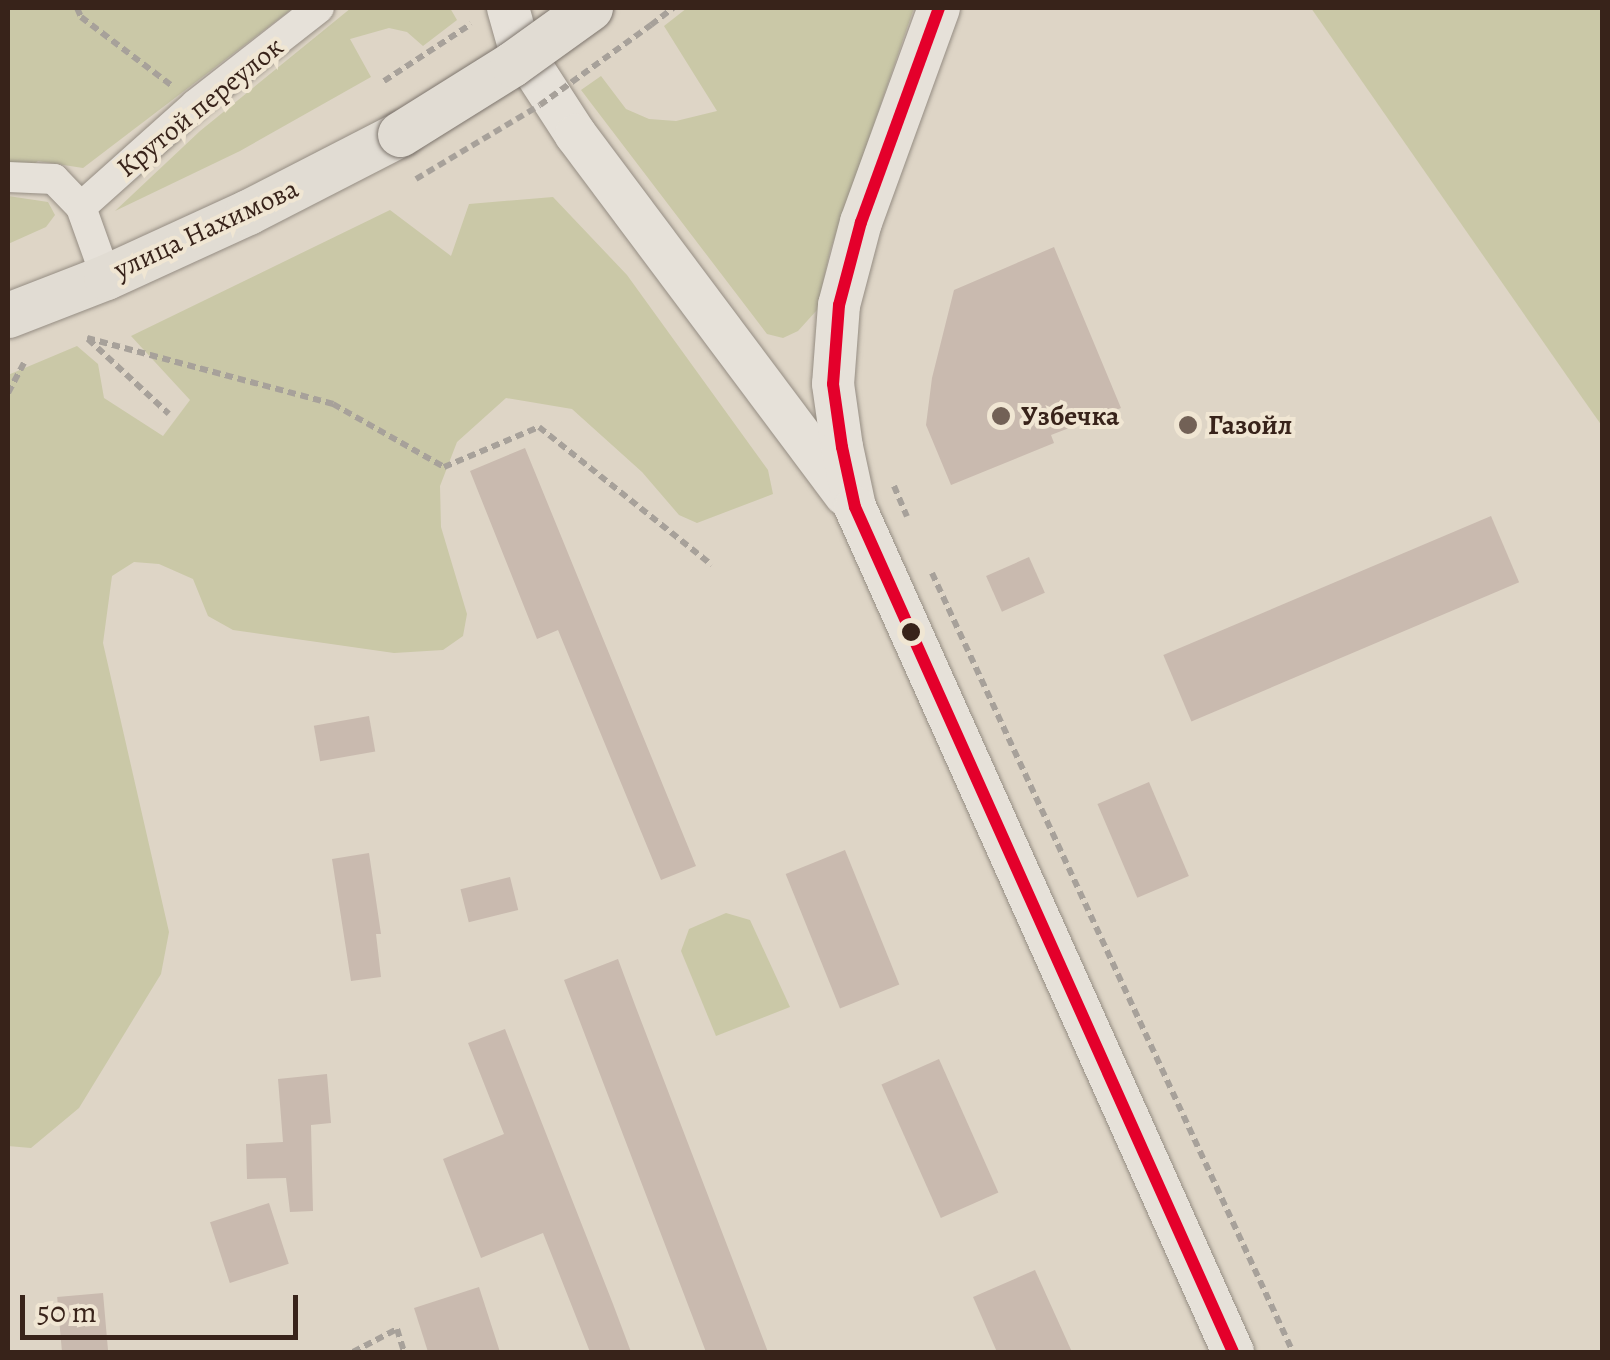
<!DOCTYPE html>
<html>
<head>
<meta charset="utf-8">
<style>
	body { margin:0 }
	#map { position:relative; width:1610px; height:1360px; overflow:hidden; background:#ded5c6; font-family:Alegreya,serif }
	div>[style] { position:absolute }
	.green>* { inset:0; background:#cac8a7 }
	.building>* { inset:0; background:#c9baaf; transform-origin:0 0 }
	.path>* { height:6px; margin-top:-3px; transform-origin:0; background:repeating-linear-gradient(90deg,#a7a19a 0 8px,transparent 0 13px) }
	.roads { filter:drop-shadow(0 0 2px #958d83) drop-shadow(0 0 2px #958d83) }
	.minor>* { height:30px; margin:-15px; padding:0 15px; transform-origin:15px; border-radius:15px; background:#e6e1d9 }
	.secondary>* { height:42px; margin:-21px; padding:0 21px; transform-origin:21px; border-radius:21px; background:#e6e1d9 }
	.primary>* { height:45px; margin:-22.5px; padding:0 22.5px; transform-origin:22.5px; border-radius:22.5px; background:#e1dcd3 }
	.path-bridge>* { height:6px; margin-top:-3px; transform-origin:0; background:repeating-linear-gradient(90deg,#a7a19a 0 8px,transparent 0 13px) }
	.bridges { filter:drop-shadow(0 0 2px #7d756d) drop-shadow(0 0 2px #7d756d) }
	.primary-bridge>* { height:45px; margin:-22.5px; padding:0 22.5px; transform-origin:22.5px; border-radius:22.5px; background:#e1dcd3 }
	.bus-1>* { height:12px; margin:-6px; padding:0 6px; transform-origin:6px; border-radius:6px; background:#e4002b }
	.dots>* { width:28px; height:28px; translate:-50% -50%; box-sizing:border-box; border:5px solid #f0e6d3; border-radius:50% }
	span { translate:-50% -50%; white-space:nowrap; text-align:center; line-height:1.15; -webkit-text-stroke:8px #f0e6d3; paint-order:stroke }
	.street-label { font-size:28px; color:#38231a }
	.poi-label { font-size:28px; color:#38231a; font-weight:700 }
	.left { translate:0 -50%; text-align:left }
	.frame { position:absolute; inset:0; border:10px solid #38231a; pointer-events:none }
	.scale { position:absolute; left:20px; top:1295px; width:278px; height:45px; box-sizing:border-box; border:5px solid #38231a; border-top:0; padding-left:12px; font-size:30px; line-height:35px; white-space:nowrap; color:#38231a; -webkit-text-stroke:8px #f0e6d3; paint-order:stroke }
</style>
</head>
<body>
<div id="map">
	<div class="green">
		<i style="clip-path:polygon(8px 8px,293px 8px,83px 168px,38px 161px,8px 182px)"></i>
		<i style="clip-path:polygon(351px 8px,450px 8px,457px 20px,423px 46px,407px 32px,389px 28px,350px 39px,371px 77px,240px 151px,115px 211px,200px 131px)"></i>
		<i style="clip-path:polygon(687px 8px,914px 8px,830px 251px,817px 310px,798px 331px,783px 338px,767px 334px,581px 90px,601px 76px,626px 109px,649px 119px,676px 121px,717px 111px,664px 26px)"></i>
		<i style="clip-path:polygon(1311px 8px,1602px 8px,1602px 426px,1576px 389px)"></i>
		<i style="clip-path:polygon(8px 196px,48px 202px,55px 215px,46px 227px,8px 244px)"></i>
		<i style="clip-path:polygon(553px 197px,627px 275px,768px 470px,773px 494px,697px 523px,679px 515px,642px 472px,572px 409px,506px 398px,457px 442px,440px 486px,441px 527px,467px 614px,463px 636px,443px 650px,394px 653px,233px 630px,208px 616px,193px 579px,159px 564px,134px 562px,112px 576px,103px 643px,169px 932px,161px 974px,79px 1108px,31px 1148px,8px 1146px,8px 375px,77px 346px,98px 364px,104px 398px,163px 436px,190px 400px,131px 336px,390px 210px,451px 256px,469px 204px)"></i>
		<i style="clip-path:polygon(726px 913px,750px 920px,790px 1007px,716px 1036px,681px 951px,689px 929px)"></i>
	</div>
	<div class="building">
		<i style="clip-path:polygon(1054px 247px,1121px 408px,1051px 435px,1054px 443px,951px 485px,926px 425px,932px 378px,954px 290px)"></i>
		<i style="clip-path:polygon(525px 448px,696px 866px,661px 880px,558px 630px,537px 639px,470px 471px)"></i>
		<i style="left:1491px;top:516px;width:72px;height:356px;rotate:67deg"></i>
		<i style="left:1029px;top:557px;width:39px;height:47px;rotate:66deg"></i>
		<i style="left:369px;top:716px;width:36px;height:56px;rotate:80deg"></i>
		<i style="left:1149px;top:782px;width:102px;height:56px;rotate:67deg"></i>
		<i style="left:845px;top:850px;width:145px;height:64px;rotate:68deg"></i>
		<i style="clip-path:polygon(369px 853px,381px 934px,376px 934px,381px 977px,351px 981px,332px 859px)"></i>
		<i style="left:510px;top:877px;width:34px;height:51px;rotate:76deg"></i>
		<i style="clip-path:polygon(618px 959px,635px 1005px,768px 1352px,706px 1352px,564px 980px)"></i>
		<i style="clip-path:polygon(505px 1029px,613px 1304px,631px 1352px,590px 1352px,543px 1233px,481px 1258px,443px 1159px,504px 1134px,468px 1043px)"></i>
		<i style="left:939px;top:1059px;width:146px;height:63px;rotate:66deg"></i>
		<i style="clip-path:polygon(327px 1074px,331px 1123px,311px 1125px,313px 1211px,290px 1212px,286px 1178px,247px 1179px,246px 1144px,283px 1142px,278px 1079px)"></i>
		<i style="left:269px;top:1203px;width:64px;height:62px;rotate:72deg"></i>
		<i style="clip-path:polygon(1035px 1270px,1072px 1352px,997px 1352px,973px 1297px)"></i>
		<i style="clip-path:polygon(479px 1287px,500px 1352px,428px 1352px,414px 1308px)"></i>
		<i style="left:103px;top:1293px;width:59px;height:46px;rotate:85deg"></i>
	</div>
	<div class="path">
		<i style="left:77px;top:8px;width:10px;rotate:66deg"></i>
		<i style="left:81px;top:17px;width:113px;rotate:37.1deg"></i>
		<i style="left:651px;top:25px;width:28px;rotate:-38deg"></i>
		<i style="left:384px;top:81px;width:104px;rotate:-33.2deg"></i>
		<i style="left:87px;top:338px;width:255px;rotate:15deg"></i>
		<i style="left:333px;top:404px;width:128px;rotate:29.6deg"></i>
		<i style="left:444px;top:467px;width:103px;rotate:-22.8deg"></i>
		<i style="left:539px;top:427px;width:221px;rotate:38.6deg"></i>
		<i style="left:88px;top:339px;width:110px;rotate:42.8deg"></i>
		<i style="left:8px;top:393px;width:34px;rotate:-62deg"></i>
		<i style="left:894px;top:486px;width:33px;rotate:67deg"></i>
		<i style="left:932px;top:573px;width:859px;rotate:65.14deg"></i>
		<i style="left:353px;top:1352px;width:50px;rotate:-27.6deg"></i>
		<i style="left:397px;top:1329px;width:24px;rotate:73deg"></i>
	</div>
	<div class="roads">
		<div class="minor">
			<i style="left:8px;top:177px;width:46px;rotate:2.5deg"></i>
			<i style="left:54px;top:179px;width:39px;rotate:46deg"></i>
			<i style="left:106px;top:277px;width:74px;rotate:-109.7deg"></i>
			<i style="left:81px;top:207px;width:154px;rotate:-41.8deg"></i>
			<i style="left:196px;top:104px;width:156px;rotate:-38deg"></i>
		</div>
		<div class="secondary">
			<i style="left:508px;top:8px;width:41px;rotate:74.2deg"></i>
			<i style="left:519px;top:47px;width:105px;rotate:57.1deg"></i>
			<i style="left:576px;top:135px;width:449px;rotate:53.2deg"></i>
			<i style="left:939px;top:8px;width:228px;rotate:110deg"></i>
			<i style="left:861px;top:222px;width:86px;rotate:104.8deg"></i>
			<i style="left:839px;top:305px;width:79px;rotate:94.3deg"></i>
			<i style="left:833px;top:384px;width:64px;rotate:81.9deg"></i>
			<i style="left:842px;top:447px;width:61px;rotate:77.8deg"></i>
			<i style="left:855px;top:507px;width:926px;rotate:65.9deg"></i>
		</div>
		<div class="primary">
			<i style="left:8px;top:315px;width:105px;rotate:-21.2deg"></i>
			<i style="left:106px;top:277px;width:156px;rotate:-24.6deg"></i>
			<i style="left:248px;top:212px;width:171px;rotate:-27.2deg"></i>
		</div>
	</div>
	<div class="path-bridge">
		<i style="left:416px;top:179px;width:144px;rotate:-30.8deg"></i>
		<i style="left:540px;top:105px;width:137px;rotate:-35.8deg"></i>
	</div>
	<div class="bridges">
		<div class="primary-bridge">
			<i style="left:400px;top:134px;width:132px;rotate:-32deg"></i>
			<i style="left:512px;top:64px;width:96px;rotate:-35.7deg"></i>
		</div>
	</div>
	<div class="bus-1">
		<i style="left:939px;top:8px;width:228px;rotate:110deg"></i>
		<i style="left:861px;top:222px;width:86px;rotate:104.8deg"></i>
		<i style="left:839px;top:305px;width:79px;rotate:94.3deg"></i>
		<i style="left:833px;top:384px;width:64px;rotate:81.9deg"></i>
		<i style="left:842px;top:447px;width:61px;rotate:77.8deg"></i>
		<i style="left:855px;top:507px;width:926px;rotate:65.9deg"></i>
	</div>
	<div class="dots">
		<i style="left:1001px;top:416px;background:#726156"></i>
		<i style="left:1188px;top:425px;background:#726156"></i>
		<i style="left:911px;top:632px;background:#38231a"></i>
	</div>
	<div class="street-label">
		<span style="left:200px;top:107px;rotate:-39deg">Крутой переулок</span>
		<span style="left:206px;top:229px;rotate:-25deg">улица Нахимова</span>
	</div>
	<div class="poi-label">
		<span class="left" style="left:1021px;top:416px">Узбечка</span>
		<span class="left" style="left:1208px;top:425px">Газойл</span>
	</div>
	<div class="frame"></div>
	<div class="scale">50 m</div>
</div>
</body>
</html>
